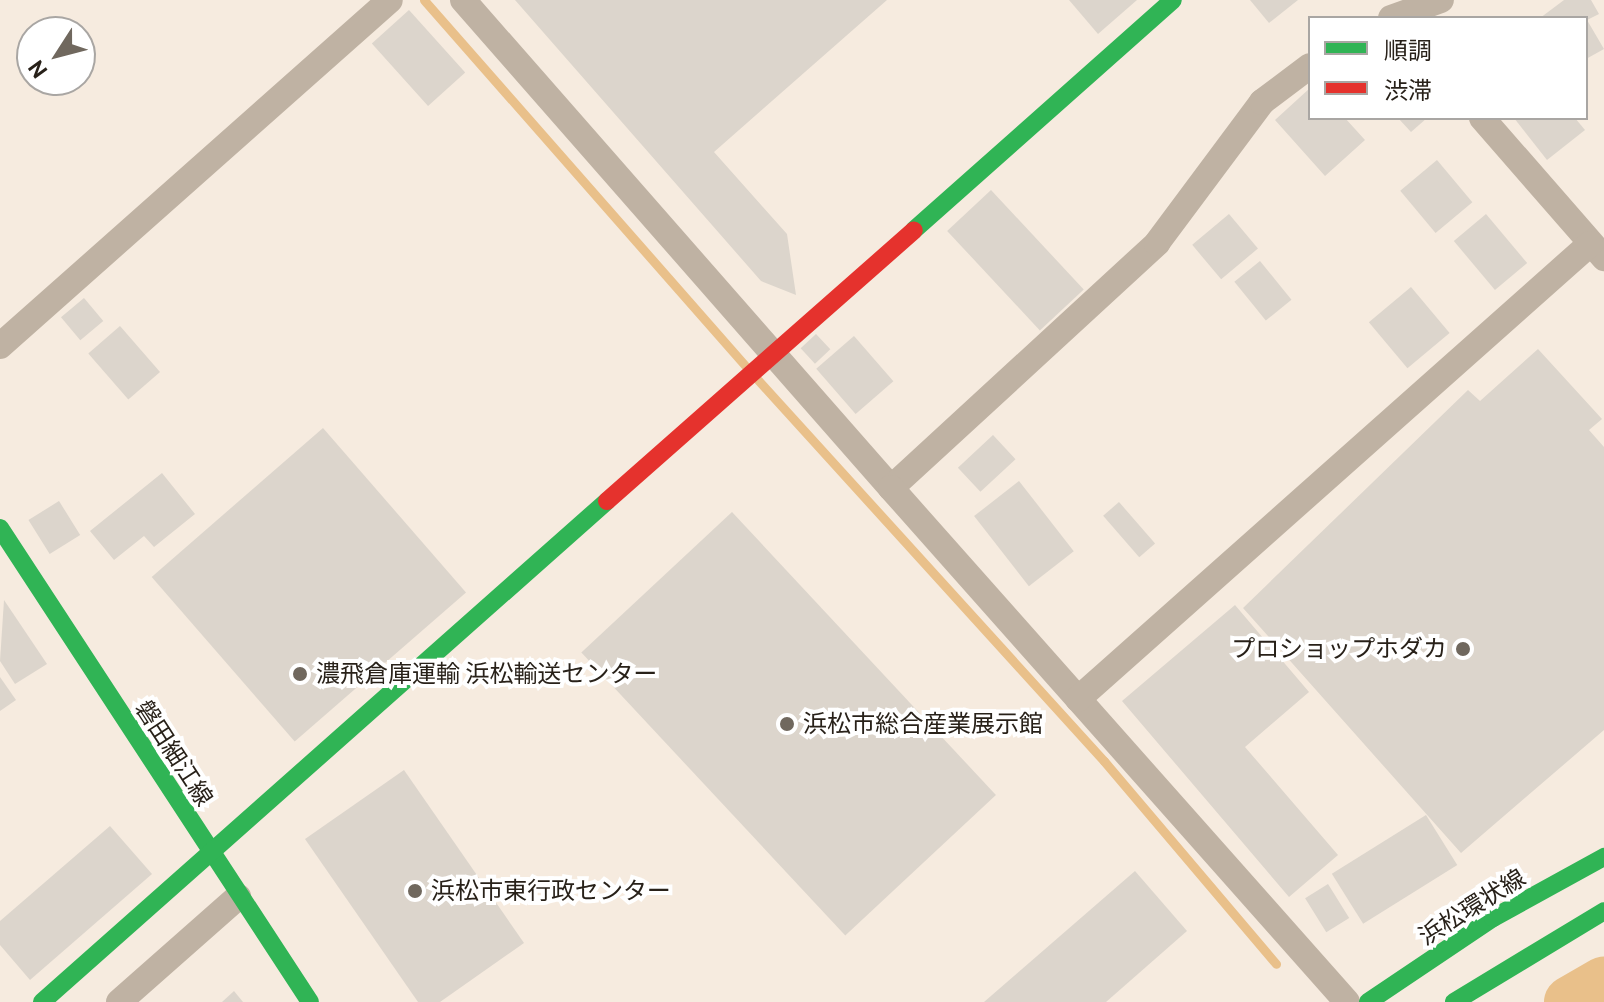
<!DOCTYPE html>
<html>
<head>
<meta charset="utf-8">
<style>
	body { margin:0 }
	#map { position:relative; width:1604px; height:1002px; overflow:hidden; background:#f6ebdf; font-family:Cabin,"Noto Sans JP",sans-serif }
	div>[style] { position:absolute }
	.stream>* { height:9px; margin:-4.5px; padding:0 4.5px; transform-origin:4.5px; border-radius:4.5px; background:#e9c08a }
	.river>* { height:52px; margin:-26px; padding:0 26px; transform-origin:26px; border-radius:26px; background:#e9c08a }
	.building>* { inset:0; background:#dcd5cc; transform-origin:0 0 }
	.street>* { height:26px; margin:-13px; padding:0 13px; transform-origin:13px; border-radius:13px; background:#bfb2a3 }
	.fast>* { height:18px; margin:-9px; padding:0 9px; transform-origin:9px; border-radius:9px; background:#30b455 }
	.jam>* { height:18px; margin:-9px; padding:0 9px; transform-origin:9px; border-radius:9px; background:#e5322d }
	.dots>* { width:22px; height:22px; translate:-50% -50%; box-sizing:border-box; border:4px solid #fff; border-radius:50% }
	span { translate:-50% -50%; white-space:nowrap; text-align:center; line-height:1.15; -webkit-text-stroke:8px #fff; paint-order:stroke }
	.poi-label { font-size:24px; color:#282119 }
	.right { translate:-100% -50%; text-align:right }
	.left { translate:0 -50%; text-align:left }
	.street-label { font-size:24px; color:#282119 }
	.legend { position:absolute; left:1308px; top:16px; width:280px; height:104px; box-sizing:border-box; background:#fff; border:2px solid #a9a6a3; margin:0; padding:10px 14px; list-style:none; font-size:24px; color:#282119 }
	.legend li { display:flex; align-items:center; gap:16px; height:40px }
	.legend b { width:40px; border:2px solid #a9a6a3 }
	.north { position:absolute; left:16px; top:16px; width:80px; height:80px; box-sizing:border-box; background:#fff; border:2px solid #a9a6a3; border-radius:50%; rotate:234deg; font-size:22px; font-weight:700; line-height:32px; text-align:center; color:#282119 }
	.north::after { content:''; display:block; margin:auto; width:28px; height:36px; background:#70685e; clip-path:polygon(50% 0,100% 100%,50% 72%,0 100%) }
</style>
</head>
<body>
<div id="map">
	<div class="stream">
		<i style="left:424px;top:0;width:487px;rotate:48.7deg"></i>
		<i style="left:758px;top:380px;width:515px;rotate:47.76deg"></i>
		<i style="left:1104px;top:761px;width:266px;rotate:49.7deg"></i>
	</div>
	<div class="river">
		<i style="left:1570px;top:1002px;width:39px;rotate:-30deg"></i>
	</div>
	<div class="building">
		<i style="clip-path:polygon(515px 0,887px 0,714px 152px,787px 234px,796px 295px,761px 281px)"></i>
		<i style="clip-path:polygon(1069px 0,1137px 0,1098px 34px)"></i>
		<i style="clip-path:polygon(1250px 0,1298px 0,1269px 23px)"></i>
		<i style="clip-path:polygon(1564px 0,1591px 0,1599px 14px,1587px 20px,1604px 49px,1586px 59px,1586px 18px,1540px 18px)"></i>
		<i style="left:409px;top:10px;width:84px;height:50px;rotate:48deg"></i>
		<i style="clip-path:polygon(1310px 88px,1310px 118px,1345px 118px,1365px 140px,1325px 176px,1275px 120px)"></i>
		<i style="clip-path:polygon(1398px 118px,1427px 118px,1411px 132px)"></i>
		<i style="clip-path:polygon(1514px 118px,1575px 118px,1585px 130px,1547px 160px)"></i>
		<i style="left:1437px;top:160px;width:55px;height:48px;rotate:50deg"></i>
		<i style="left:991px;top:190px;width:136px;height:60px;rotate:47deg"></i>
		<i style="left:1229px;top:214px;width:45px;height:48px;rotate:50deg"></i>
		<i style="left:1486px;top:214px;width:64px;height:42px;rotate:50deg"></i>
		<i style="left:1260px;top:261px;width:50px;height:33px;rotate:51deg"></i>
		<i style="left:1411px;top:287px;width:60px;height:55px;rotate:50deg"></i>
		<i style="left:84px;top:298px;width:30px;height:30px;rotate:50deg"></i>
		<i style="left:120px;top:326px;width:61px;height:42px;rotate:49deg"></i>
		<i style="left:816px;top:334px;width:21px;height:21px;rotate:47deg"></i>
		<i style="left:854px;top:336px;width:60px;height:50px;rotate:49deg"></i>
		<i style="clip-path:polygon(1538px 349px,1602px 419px,1589px 430px,1604px 447px,1604px 730px,1461px 853px,1243px 608px,1468px 390px,1480px 401px)"></i>
		<i style="left:323px;top:428px;width:218px;height:227px;rotate:49deg"></i>
		<i style="left:993px;top:435px;width:33px;height:48px;rotate:47deg"></i>
		<i style="clip-path:polygon(162px 473px,195px 514px,154px 547px,144px 536px,114px 560px,90px 531px)"></i>
		<i style="left:1019px;top:481px;width:89px;height:57px;rotate:52deg"></i>
		<i style="left:59px;top:501px;width:40px;height:36px;rotate:58deg"></i>
		<i style="left:1119px;top:502px;width:55px;height:21px;rotate:49deg"></i>
		<i style="left:732px;top:512px;width:387px;height:206px;rotate:47deg"></i>
		<i style="clip-path:polygon(4px 600px,47px 664px,15px 684px,0 661px)"></i>
		<i style="clip-path:polygon(1235px 605px,1309px 692px,1245px 747px,1338px 855px,1289px 897px,1122px 701px)"></i>
		<i style="clip-path:polygon(0 677px,16px 700px,0 711px)"></i>
		<i style="clip-path:polygon(404px 770px,524px 943px,440px 1002px,418px 1002px,305px 839px)"></i>
		<i style="left:1426px;top:815px;width:59px;height:111px;rotate:58deg"></i>
		<i style="clip-path:polygon(110px 826px,152px 874px,30px 980px,0 945px,0 921px)"></i>
		<i style="clip-path:polygon(1135px 871px,1187px 931px,1106px 1002px,984px 1002px)"></i>
		<i style="left:1328px;top:884px;width:40px;height:27px;rotate:58deg"></i>
		<i style="clip-path:polygon(234px 991px,243px 1002px,222px 1002px)"></i>
	</div>
	<div class="street">
		<i style="left:463px;top:0;width:649px;rotate:48.75deg"></i>
		<i style="left:891px;top:488px;width:362px;rotate:-42.6deg"></i>
		<i style="left:1157px;top:243px;width:176px;rotate:-53.3deg"></i>
		<i style="left:1262px;top:102px;width:60px;rotate:-36.9deg"></i>
		<i style="left:1391px;top:18px;width:53px;rotate:-19.8deg"></i>
		<i style="left:1482px;top:118px;width:186px;rotate:48.9deg"></i>
		<i style="left:0;top:346px;width:521px;rotate:-41.58deg"></i>
		<i style="left:891px;top:488px;width:687px;rotate:48.42deg"></i>
		<i style="left:1078px;top:699px;width:685px;rotate:-41.63deg"></i>
		<i style="left:119px;top:1002px;width:159px;rotate:-41.4deg"></i>
	</div>
	<div class="fast">
		<i style="left:914px;top:230px;width:346px;rotate:-41.6deg"></i>
		<i style="left:0;top:528px;width:566px;rotate:56.81deg"></i>
		<i style="left:42px;top:1002px;width:755px;rotate:-41.56deg"></i>
		<i style="left:1368px;top:1002px;width:151px;rotate:-33.9deg"></i>
		<i style="left:1493px;top:918px;width:127px;rotate:-28.8deg"></i>
		<i style="left:1454px;top:1002px;width:175px;rotate:-31.2deg"></i>
	</div>
	<div class="jam">
		<i style="left:607px;top:501px;width:409px;rotate:-41.4deg"></i>
	</div>
	<div class="dots">
		<i style="left:1463px;top:649px;background:#70685e"></i>
		<i style="left:300px;top:674px;background:#70685e"></i>
		<i style="left:787px;top:724px;background:#70685e"></i>
		<i style="left:415px;top:891px;background:#70685e"></i>
	</div>
	<div class="poi-label">
		<span class="right" style="left:1447px;top:649px">プロショップホダカ</span>
		<span class="left" style="left:316px;top:674px">濃飛倉庫運輸 浜松輸送センター</span>
		<span class="left" style="left:803px;top:724px">浜松市総合産業展示館</span>
		<span class="left" style="left:431px;top:891px">浜松市東行政センター</span>
	</div>
	<div class="street-label">
		<span style="left:174px;top:753px;rotate:57deg">磐田細江線</span>
		<span style="left:1472px;top:907px;rotate:-32deg">浜松環状線</span>
	</div>
	<ul class="legend">
	<li><b style="height:10px;background:#30b455"></b>順調</li>
	<li><b style="height:10px;background:#e5322d"></b>渋滞</li>
	</ul>
	<div class="north">N</div>
</div>
</body>
</html>
